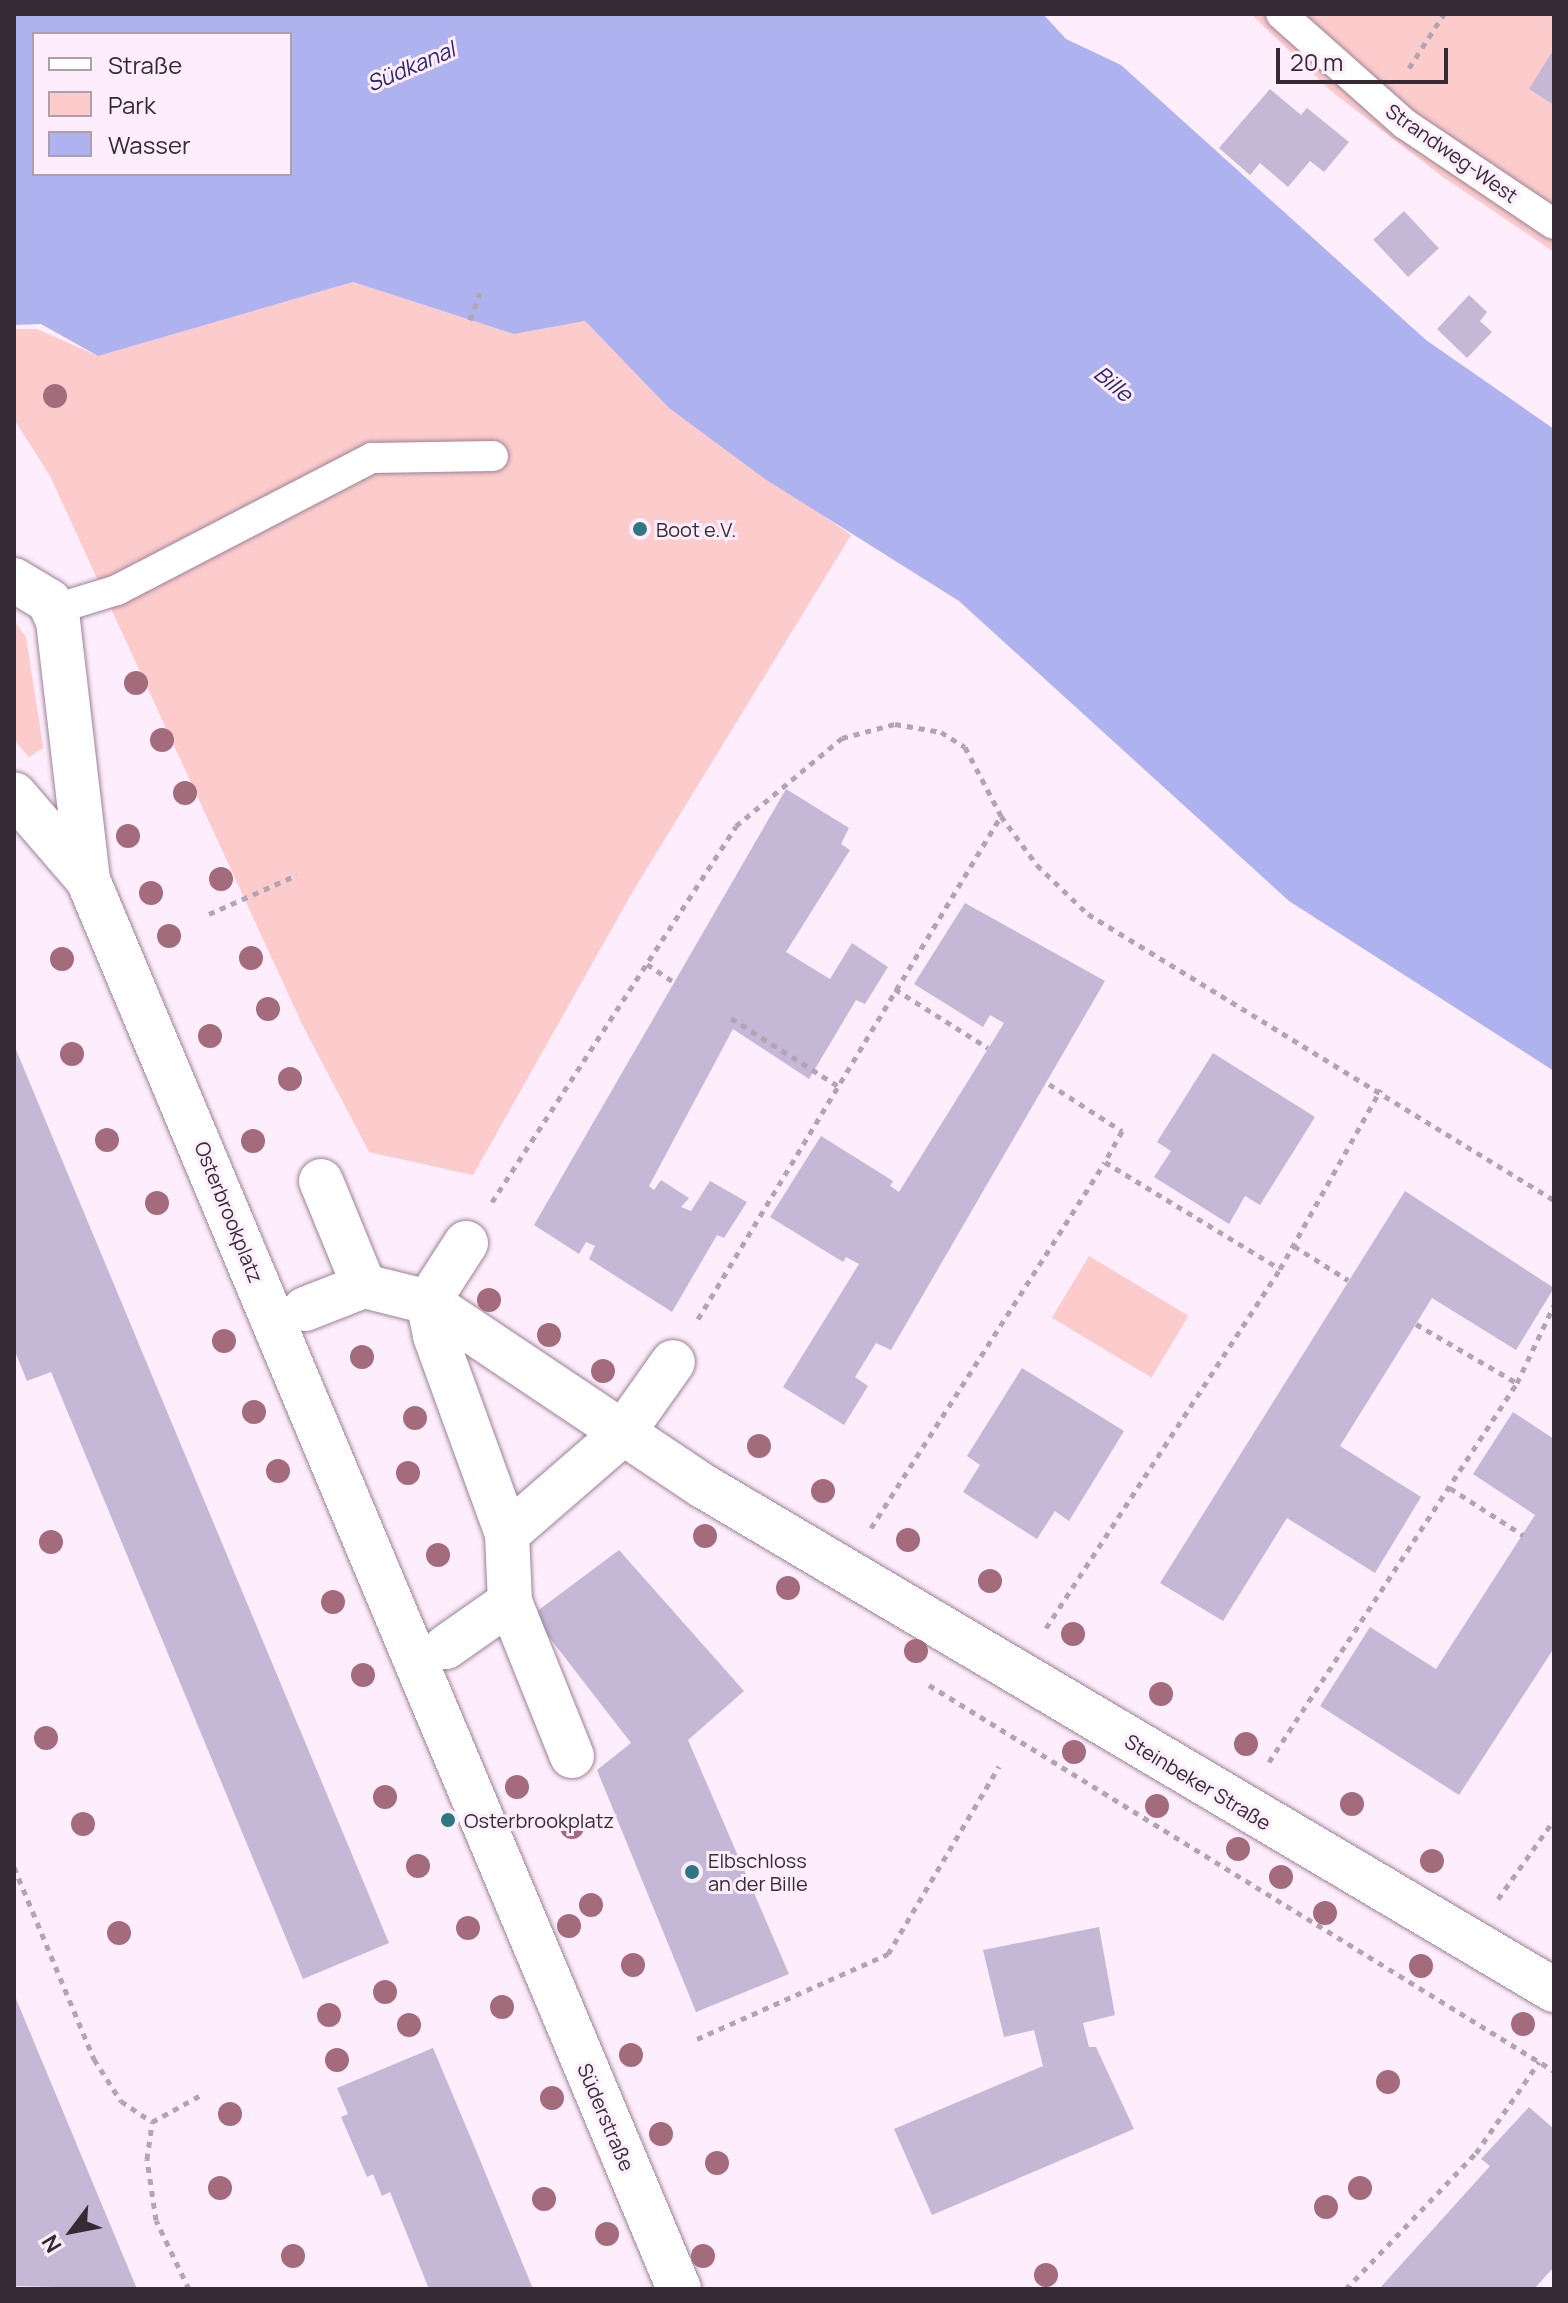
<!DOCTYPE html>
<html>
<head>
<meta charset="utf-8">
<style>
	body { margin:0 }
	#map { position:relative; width:1568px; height:2303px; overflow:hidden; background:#feedfc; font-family:Manrope,sans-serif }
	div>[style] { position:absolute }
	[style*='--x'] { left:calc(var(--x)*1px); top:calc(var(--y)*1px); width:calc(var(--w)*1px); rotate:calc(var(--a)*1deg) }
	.green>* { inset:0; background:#fccbcb; transform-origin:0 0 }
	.water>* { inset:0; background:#aeb2ef }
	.building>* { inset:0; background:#c5b7d6; transform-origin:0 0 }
	.path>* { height:5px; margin-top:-2.5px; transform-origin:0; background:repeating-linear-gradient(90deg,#b2a4b1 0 6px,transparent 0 12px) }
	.roads { filter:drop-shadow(0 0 2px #9c8298) drop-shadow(0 0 2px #9c8298) }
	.service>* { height:30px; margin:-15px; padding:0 15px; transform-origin:15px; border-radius:15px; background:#fff }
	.pedestrian>* { height:44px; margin:-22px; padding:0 22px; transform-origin:22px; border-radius:22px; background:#fff }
	.minor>* { height:44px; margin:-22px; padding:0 22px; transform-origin:22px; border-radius:22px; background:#fff }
	.trees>* { width:24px; height:24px; margin:-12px; border-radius:50%; background:#a46b7c }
	.dots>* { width:22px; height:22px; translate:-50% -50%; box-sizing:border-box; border:4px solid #feedfc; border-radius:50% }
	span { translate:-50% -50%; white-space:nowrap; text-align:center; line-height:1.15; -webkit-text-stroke:6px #feedfc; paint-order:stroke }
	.street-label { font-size:20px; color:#362b35 }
	.poi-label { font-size:20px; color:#362b35 }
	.left { translate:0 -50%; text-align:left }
	.water-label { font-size:22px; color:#2c256c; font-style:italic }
	.frame { position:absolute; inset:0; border:16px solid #362b35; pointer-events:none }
	.legend { position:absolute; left:32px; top:32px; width:260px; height:144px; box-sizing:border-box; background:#feedfc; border:2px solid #ae9fac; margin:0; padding:10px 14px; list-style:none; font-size:24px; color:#362b35 }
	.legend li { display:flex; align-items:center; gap:16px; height:40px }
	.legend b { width:40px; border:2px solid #ae9fac }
	.north { position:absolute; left:32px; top:2191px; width:80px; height:80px; -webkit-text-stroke:6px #feedfc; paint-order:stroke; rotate:238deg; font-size:22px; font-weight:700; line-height:32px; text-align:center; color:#362b35 }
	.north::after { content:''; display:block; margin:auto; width:28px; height:36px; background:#362b35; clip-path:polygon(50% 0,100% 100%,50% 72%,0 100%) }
	.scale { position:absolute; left:1276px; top:48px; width:172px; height:36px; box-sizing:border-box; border:4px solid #362b35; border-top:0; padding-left:10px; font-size:24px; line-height:28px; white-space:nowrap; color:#362b35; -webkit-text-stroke:6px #feedfc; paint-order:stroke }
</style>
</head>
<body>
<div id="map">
	<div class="green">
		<div style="clip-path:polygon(1251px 14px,1554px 14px,1554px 252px,1443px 177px,1331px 91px)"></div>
		<div style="clip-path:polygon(353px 282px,514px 334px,585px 321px,669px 408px,851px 535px,633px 891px,473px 1175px,369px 1152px,303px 1026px,50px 476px,14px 419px,14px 329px,37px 329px,98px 356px)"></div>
		<div style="clip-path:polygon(14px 621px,26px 637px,42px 739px,43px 748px,29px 757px,14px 740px)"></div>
		<div style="left:1089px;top:1256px;width:116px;height:72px;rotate:31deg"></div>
	</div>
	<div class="water">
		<div style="clip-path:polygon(evenodd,14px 14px,1043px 14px,1066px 39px,1121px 65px,1426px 340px,1554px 429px,1554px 1071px,1289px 901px,959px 601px,765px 479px,669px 408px,585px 321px,514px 334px,353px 282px,98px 356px,41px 324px,14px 325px,14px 14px,34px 34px,290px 34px,290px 174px,34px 174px,34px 34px)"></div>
	</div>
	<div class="building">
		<div style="clip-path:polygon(1554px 49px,1554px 105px,1529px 89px)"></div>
		<div style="clip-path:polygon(1270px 89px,1301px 115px,1307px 108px,1349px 142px,1324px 172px,1310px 161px,1288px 187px,1260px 163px,1250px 175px,1219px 148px)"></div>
		<div style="left:1404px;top:211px;width:51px;height:42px;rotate:47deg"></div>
		<div style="clip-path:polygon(1469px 295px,1487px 312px,1480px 321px,1492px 332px,1467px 358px,1437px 329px)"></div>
		<div style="clip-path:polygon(786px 789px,849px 828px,841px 844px,850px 850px,786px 952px,830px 979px,852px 943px,888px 967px,865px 1004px,856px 1000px,809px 1079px,733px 1029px,649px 1186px,654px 1190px,661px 1180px,689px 1198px,681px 1207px,691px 1211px,710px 1181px,747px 1202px,724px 1238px,717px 1235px,672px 1312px,589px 1259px,595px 1246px,586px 1242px,579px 1254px,534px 1225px)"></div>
		<div style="clip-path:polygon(965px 903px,1105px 981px,891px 1350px,876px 1343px,855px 1377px,868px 1386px,844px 1425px,783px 1387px,859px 1264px,846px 1257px,843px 1262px,770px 1217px,821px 1136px,893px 1181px,890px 1186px,899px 1192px,1004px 1023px,990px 1015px,983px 1027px,914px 984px)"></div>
		<div style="clip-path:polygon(14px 1045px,389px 1943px,303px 1979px,51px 1372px,27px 1381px,14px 1349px)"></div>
		<div style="clip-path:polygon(1213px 1053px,1315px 1117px,1260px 1205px,1245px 1196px,1229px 1224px,1154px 1177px,1171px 1151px,1157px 1142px)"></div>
		<div style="clip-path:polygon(1405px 1191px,1554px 1288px,1516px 1350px,1432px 1298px,1340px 1446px,1421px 1497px,1375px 1573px,1287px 1518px,1223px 1621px,1160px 1583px)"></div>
		<div style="clip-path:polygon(1022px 1368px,1124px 1431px,1069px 1521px,1055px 1511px,1037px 1539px,963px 1492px,980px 1465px,967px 1456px)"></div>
		<div style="clip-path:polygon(1513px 1412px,1554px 1439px,1554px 1648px,1459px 1795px,1320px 1706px,1370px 1627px,1436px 1669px,1535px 1515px,1473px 1474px)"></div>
		<div style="clip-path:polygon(619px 1550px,744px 1691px,688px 1740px,789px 1974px,696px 2012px,597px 1770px,631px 1743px,532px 1615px)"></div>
		<div style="clip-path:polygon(1099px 1927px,1115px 2015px,1083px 2023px,1089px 2047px,1096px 2047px,1134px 2129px,932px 2215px,894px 2129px,1043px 2066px,1034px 2030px,1004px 2037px,983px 1950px)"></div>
		<div style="clip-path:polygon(14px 1994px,137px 2289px,14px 2286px)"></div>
		<div style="clip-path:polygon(433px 2048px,478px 2155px,533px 2289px,429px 2289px,390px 2192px,382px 2196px,373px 2174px,367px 2177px,341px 2117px,348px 2114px,337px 2088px)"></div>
		<div style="clip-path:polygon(1529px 2107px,1554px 2129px,1554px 2267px,1534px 2289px,1379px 2289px,1490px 2166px,1481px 2159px)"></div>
	</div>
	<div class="path">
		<div style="--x:1409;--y:68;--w:64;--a:-57.1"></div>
		<div style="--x:470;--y:320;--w:29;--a:-70"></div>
		<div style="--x:209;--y:914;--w:96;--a:-23.9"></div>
		<div style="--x:647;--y:964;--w:36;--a:34"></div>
		<div style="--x:895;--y:989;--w:110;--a:32.4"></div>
		<div style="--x:731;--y:1018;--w:127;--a:32.4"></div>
		<div style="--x:1049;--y:1084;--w:87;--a:32.8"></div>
		<div style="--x:1122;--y:1131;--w:35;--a:119"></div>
		<div style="--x:492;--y:1202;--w:448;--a:-57"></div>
		<div style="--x:736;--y:826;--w:138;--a:-39.7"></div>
		<div style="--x:842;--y:738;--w:55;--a:-14.8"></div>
		<div style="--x:895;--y:724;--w:47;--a:9.9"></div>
		<div style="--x:941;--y:732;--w:28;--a:32"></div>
		<div style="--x:965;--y:747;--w:78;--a:62.4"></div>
		<div style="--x:1001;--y:816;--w:61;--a:53.7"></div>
		<div style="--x:1037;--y:865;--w:71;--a:43.9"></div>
		<div style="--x:1088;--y:914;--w:547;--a:31.54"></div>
		<div style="--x:1294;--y:1246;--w:64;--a:32.2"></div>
		<div style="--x:698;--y:1319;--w:587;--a:-58.94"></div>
		<div style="--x:1416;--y:1324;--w:117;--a:30.3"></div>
		<div style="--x:1450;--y:1488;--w:87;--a:32.8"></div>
		<div style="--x:871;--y:1528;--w:434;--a:-57.4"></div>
		<div style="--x:1105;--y:1162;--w:205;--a:31.4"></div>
		<div style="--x:1046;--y:1628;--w:429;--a:-56.9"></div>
		<div style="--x:1280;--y:1269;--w:206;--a:-60.7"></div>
		<div style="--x:929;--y:1685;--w:735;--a:31.7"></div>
		<div style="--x:1269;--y:1762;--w:453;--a:-56.8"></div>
		<div style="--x:1517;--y:1383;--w:86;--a:-64.6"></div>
		<div style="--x:14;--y:1867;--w:208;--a:67.4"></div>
		<div style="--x:94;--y:2059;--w:50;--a:57.3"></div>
		<div style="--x:121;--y:2101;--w:37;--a:34"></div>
		<div style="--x:1498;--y:1899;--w:97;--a:-54.7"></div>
		<div style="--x:697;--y:2039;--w:209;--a:-24"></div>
		<div style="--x:888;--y:1954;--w:218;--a:-59.4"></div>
		<div style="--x:189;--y:2289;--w:76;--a:-115.6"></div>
		<div style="--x:156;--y:2220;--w:62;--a:-98.4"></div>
		<div style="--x:147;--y:2159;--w:37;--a:-82"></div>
		<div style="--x:152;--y:2122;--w:54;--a:-29"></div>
		<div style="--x:1346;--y:2289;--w:188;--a:-46.3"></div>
		<div style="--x:1476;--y:2153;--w:111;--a:-55.3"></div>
	</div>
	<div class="roads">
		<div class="service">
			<div style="--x:1281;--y:14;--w:166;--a:41.6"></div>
			<div style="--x:1405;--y:124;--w:179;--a:33.9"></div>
			<div style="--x:55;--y:609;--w:65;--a:-17"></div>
			<div style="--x:117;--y:590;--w:287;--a:-27.4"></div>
			<div style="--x:372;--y:458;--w:121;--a:-0.9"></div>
		</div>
		<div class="pedestrian">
			<div style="--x:321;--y:1181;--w:113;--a:67.7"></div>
			<div style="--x:364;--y:1286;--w:66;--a:14"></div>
			<div style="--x:428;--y:1302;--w:35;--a:78"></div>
			<div style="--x:435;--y:1336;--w:211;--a:70"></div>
			<div style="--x:507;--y:1534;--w:68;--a:87.5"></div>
			<div style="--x:510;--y:1602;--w:166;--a:68.1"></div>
			<div style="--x:466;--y:1243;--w:70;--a:122.8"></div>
			<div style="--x:428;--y:1302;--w:331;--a:33.8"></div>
			<div style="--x:305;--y:1309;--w:63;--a:-21.3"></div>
			<div style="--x:507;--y:1534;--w:152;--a:-41"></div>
			<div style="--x:622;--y:1434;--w:88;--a:-54.7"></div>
			<div style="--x:446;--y:1647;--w:78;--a:-35.1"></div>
		</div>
		<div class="minor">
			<div style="--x:14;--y:580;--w:41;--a:31"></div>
			<div style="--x:49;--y:601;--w:22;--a:66"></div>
			<div style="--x:58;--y:621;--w:261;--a:83.4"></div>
			<div style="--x:88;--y:880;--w:113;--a:-130.7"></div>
			<div style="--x:88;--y:880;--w:1528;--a:67.24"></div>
			<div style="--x:703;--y:1486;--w:989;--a:30.64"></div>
		</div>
	</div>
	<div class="trees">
		<div style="left:55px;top:396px"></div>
		<div style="left:136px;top:683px"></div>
		<div style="left:162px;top:740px"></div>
		<div style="left:185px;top:793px"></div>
		<div style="left:128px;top:836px"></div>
		<div style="left:221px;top:879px"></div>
		<div style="left:151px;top:893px"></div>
		<div style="left:169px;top:936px"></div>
		<div style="left:251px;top:958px"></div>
		<div style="left:62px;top:959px"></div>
		<div style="left:268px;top:1009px"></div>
		<div style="left:210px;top:1036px"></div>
		<div style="left:72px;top:1054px"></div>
		<div style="left:290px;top:1079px"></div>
		<div style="left:107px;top:1140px"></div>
		<div style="left:253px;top:1141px"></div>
		<div style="left:157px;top:1203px"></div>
		<div style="left:489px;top:1300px"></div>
		<div style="left:549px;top:1335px"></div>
		<div style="left:224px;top:1341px"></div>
		<div style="left:362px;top:1357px"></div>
		<div style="left:603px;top:1371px"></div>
		<div style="left:254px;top:1412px"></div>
		<div style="left:415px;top:1418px"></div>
		<div style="left:759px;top:1446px"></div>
		<div style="left:278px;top:1471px"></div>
		<div style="left:408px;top:1473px"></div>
		<div style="left:823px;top:1491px"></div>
		<div style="left:705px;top:1536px"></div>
		<div style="left:908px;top:1540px"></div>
		<div style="left:51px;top:1542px"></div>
		<div style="left:438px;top:1555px"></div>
		<div style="left:990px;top:1581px"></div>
		<div style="left:788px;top:1588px"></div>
		<div style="left:333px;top:1602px"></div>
		<div style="left:1073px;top:1634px"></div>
		<div style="left:916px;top:1651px"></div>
		<div style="left:363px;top:1675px"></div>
		<div style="left:1161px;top:1694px"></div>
		<div style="left:46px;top:1738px"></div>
		<div style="left:1246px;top:1744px"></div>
		<div style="left:1074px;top:1752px"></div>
		<div style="left:517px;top:1787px"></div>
		<div style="left:385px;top:1797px"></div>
		<div style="left:1352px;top:1804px"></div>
		<div style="left:1157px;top:1806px"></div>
		<div style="left:83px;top:1824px"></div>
		<div style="left:572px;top:1827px"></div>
		<div style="left:1238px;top:1849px"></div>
		<div style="left:1432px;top:1861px"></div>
		<div style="left:418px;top:1866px"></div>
		<div style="left:1281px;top:1877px"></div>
		<div style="left:591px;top:1905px"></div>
		<div style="left:1325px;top:1913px"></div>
		<div style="left:569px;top:1926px"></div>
		<div style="left:468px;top:1928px"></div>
		<div style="left:119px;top:1933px"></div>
		<div style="left:633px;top:1965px"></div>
		<div style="left:1421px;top:1966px"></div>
		<div style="left:385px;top:1992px"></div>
		<div style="left:502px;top:2007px"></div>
		<div style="left:329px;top:2015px"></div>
		<div style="left:1523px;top:2024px"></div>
		<div style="left:409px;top:2025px"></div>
		<div style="left:631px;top:2055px"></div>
		<div style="left:337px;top:2060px"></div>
		<div style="left:1388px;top:2082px"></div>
		<div style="left:552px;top:2098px"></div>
		<div style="left:230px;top:2114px"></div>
		<div style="left:661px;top:2134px"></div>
		<div style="left:717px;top:2163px"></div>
		<div style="left:220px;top:2188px"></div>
		<div style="left:1360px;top:2188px"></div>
		<div style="left:544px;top:2199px"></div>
		<div style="left:1326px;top:2207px"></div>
		<div style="left:607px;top:2234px"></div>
		<div style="left:293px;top:2256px"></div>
		<div style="left:703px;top:2256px"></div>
		<div style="left:1046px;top:2275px"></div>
	</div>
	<div class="dots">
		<div style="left:640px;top:529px;background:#2f7782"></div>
		<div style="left:448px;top:1820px;background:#2f7782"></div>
		<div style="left:692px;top:1872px;background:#2f7782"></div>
	</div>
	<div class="street-label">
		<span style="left:1452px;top:153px;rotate:35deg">Strandweg-West</span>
		<span style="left:229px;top:1212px;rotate:68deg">Osterbrookplatz</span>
		<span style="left:1198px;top:1782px;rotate:31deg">Steinbeker Straße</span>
		<span style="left:606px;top:2117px;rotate:67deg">Süderstraße</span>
	</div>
	<div class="poi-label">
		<span class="left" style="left:656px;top:529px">Boot e.V.</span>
		<span class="left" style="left:464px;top:1820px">Osterbrookplatz</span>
		<span class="left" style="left:708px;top:1872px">Elbschloss<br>an der Bille</span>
	</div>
	<div class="water-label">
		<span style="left:411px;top:67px;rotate:-23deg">Südkanal</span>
		<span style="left:1113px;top:384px;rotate:40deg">Bille</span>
	</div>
	<div class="frame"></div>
	<ul class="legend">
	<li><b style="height:10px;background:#fff"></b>Straße</li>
	<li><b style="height:22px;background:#fccbcb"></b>Park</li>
	<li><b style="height:22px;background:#aeb2ef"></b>Wasser</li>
	</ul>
	<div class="north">N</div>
	<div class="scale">20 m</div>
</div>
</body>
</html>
